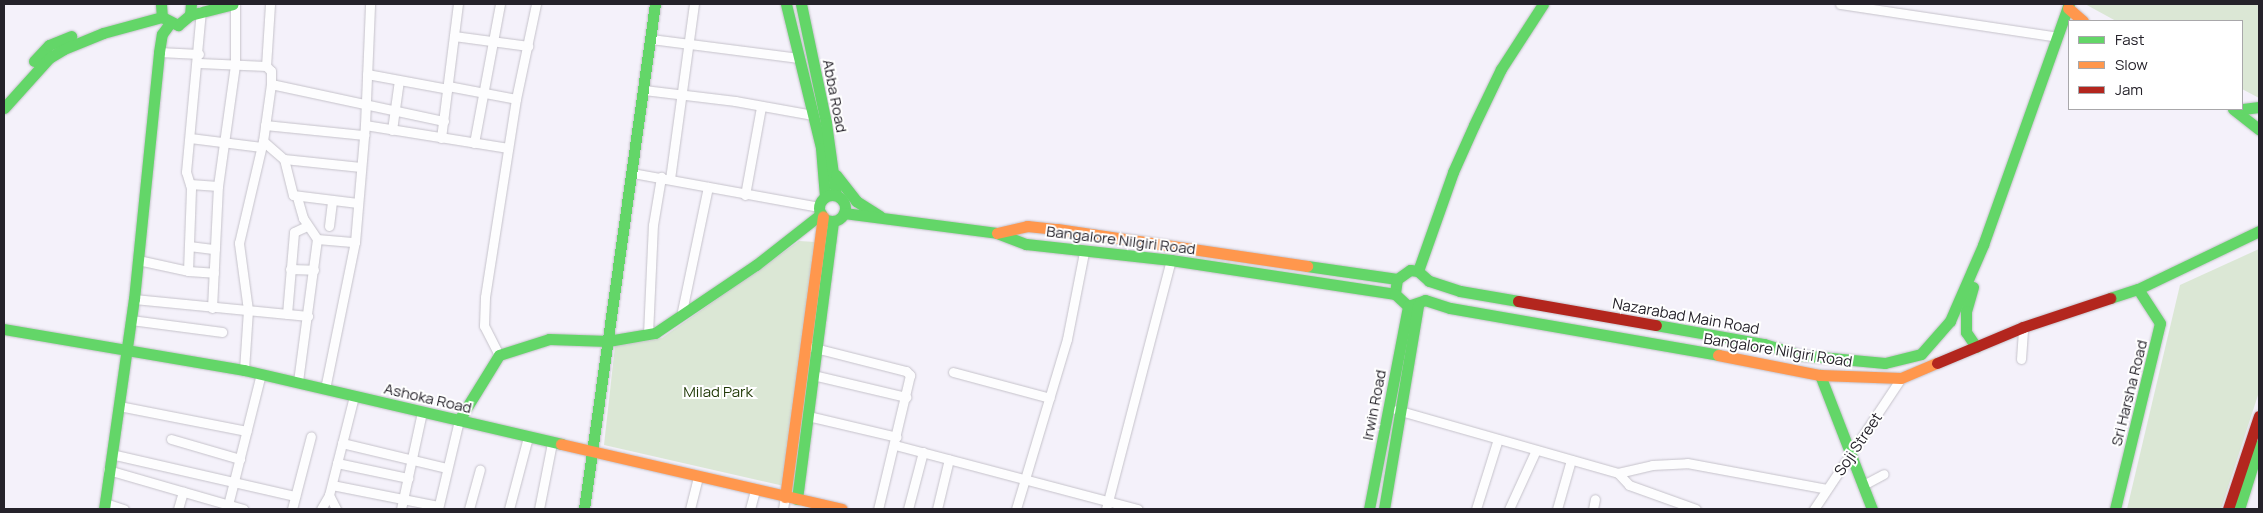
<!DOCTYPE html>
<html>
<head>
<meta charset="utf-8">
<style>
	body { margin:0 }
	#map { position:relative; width:2263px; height:513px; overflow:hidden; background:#f4f1fa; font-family:Manrope,sans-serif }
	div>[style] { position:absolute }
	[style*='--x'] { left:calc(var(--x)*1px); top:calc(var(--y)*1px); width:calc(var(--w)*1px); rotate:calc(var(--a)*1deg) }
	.green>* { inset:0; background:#dbe7d5 }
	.roads { filter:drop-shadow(0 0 1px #c5c2ca) drop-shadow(0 0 1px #c5c2ca) }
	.street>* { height:9px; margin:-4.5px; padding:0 4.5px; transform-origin:4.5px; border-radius:4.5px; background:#fdfdfe }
	.fast>* { height:11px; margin:-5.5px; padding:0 5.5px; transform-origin:5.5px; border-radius:5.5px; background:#63d668 }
	.fast>.ring { margin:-5.5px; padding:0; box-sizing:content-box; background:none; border:11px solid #63d668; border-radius:50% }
	.slow>* { height:11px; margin:-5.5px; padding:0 5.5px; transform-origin:5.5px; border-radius:5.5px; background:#ff974d }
	.jam>* { height:11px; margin:-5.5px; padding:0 5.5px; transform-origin:5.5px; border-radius:5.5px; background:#b3261e }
	span { translate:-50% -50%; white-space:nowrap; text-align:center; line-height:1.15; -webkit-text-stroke:4px #fff; paint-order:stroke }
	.street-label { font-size:15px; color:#25222a }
	.park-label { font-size:15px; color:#1f3906 }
	.frame { position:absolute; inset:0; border:5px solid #25222a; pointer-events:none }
	.legend { position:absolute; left:2068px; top:20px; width:175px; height:90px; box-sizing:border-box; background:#fff; border:1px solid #a8a7aa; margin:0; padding:6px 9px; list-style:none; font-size:15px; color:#25222a }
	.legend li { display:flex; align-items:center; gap:10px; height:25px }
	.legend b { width:25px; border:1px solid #a8a7aa }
</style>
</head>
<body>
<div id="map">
	<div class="green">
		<div style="clip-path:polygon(2085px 4px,2259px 4px,2259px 98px,2242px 89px,2242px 21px,2116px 21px)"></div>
		<div style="clip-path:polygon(799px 241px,816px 242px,784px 486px,604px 445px,615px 346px,662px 338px)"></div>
		<div style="clip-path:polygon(2259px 249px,2259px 392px,2221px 509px,2127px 509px,2180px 285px)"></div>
	</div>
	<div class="roads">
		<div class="street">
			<div style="--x:1840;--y:4;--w:220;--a:8.6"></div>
			<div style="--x:454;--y:36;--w:75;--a:7.7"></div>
			<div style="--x:651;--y:39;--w:149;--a:7.3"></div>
			<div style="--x:159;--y:52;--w:40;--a:2.9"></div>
			<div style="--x:199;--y:63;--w:67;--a:2.6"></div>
			<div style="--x:367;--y:74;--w:82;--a:10.5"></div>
			<div style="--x:271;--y:84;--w:177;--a:12.1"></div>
			<div style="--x:448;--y:86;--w:69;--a:10.8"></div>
			<div style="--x:644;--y:90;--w:92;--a:6.9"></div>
			<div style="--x:735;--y:101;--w:79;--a:10.2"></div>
			<div style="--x:265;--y:125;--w:100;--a:5.8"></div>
			<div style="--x:365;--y:125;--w:145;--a:9.1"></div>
			<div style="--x:392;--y:130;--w:50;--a:-82"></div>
			<div style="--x:190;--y:138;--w:72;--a:7.2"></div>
			<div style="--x:441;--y:138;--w:135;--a:-82.8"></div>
			<div style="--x:263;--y:141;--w:28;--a:41"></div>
			<div style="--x:284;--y:159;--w:37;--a:76"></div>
			<div style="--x:293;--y:195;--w:65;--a:7"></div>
			<div style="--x:474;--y:143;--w:141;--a:-79.4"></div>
			<div style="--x:284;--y:159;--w:77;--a:5.9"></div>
			<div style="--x:632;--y:173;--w:190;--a:10.3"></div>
			<div style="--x:670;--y:179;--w:177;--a:-82.2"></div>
			<div style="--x:190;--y:184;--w:28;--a:4"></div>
			<div style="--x:745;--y:195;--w:89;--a:-79.7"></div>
			<div style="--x:297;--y:197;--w:22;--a:74"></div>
			<div style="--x:303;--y:218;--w:25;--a:56"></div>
			<div style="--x:317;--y:239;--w:144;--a:97.6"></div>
			<div style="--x:329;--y:226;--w:26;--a:-83"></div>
			<div style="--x:317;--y:239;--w:38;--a:5"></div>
			<div style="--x:189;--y:246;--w:26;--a:7"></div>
			<div style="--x:138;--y:260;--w:51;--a:12.4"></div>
			<div style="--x:188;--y:271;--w:83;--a:-87.9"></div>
			<div style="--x:191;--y:188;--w:17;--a:-107"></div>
			<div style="--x:186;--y:172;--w:162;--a:-84.7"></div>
			<div style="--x:290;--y:269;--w:24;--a:2"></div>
			<div style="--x:188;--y:271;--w:26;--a:4"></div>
			<div style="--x:134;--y:299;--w:175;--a:5.6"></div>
			<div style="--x:212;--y:308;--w:122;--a:-87.2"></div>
			<div style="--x:218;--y:186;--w:122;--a:-82"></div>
			<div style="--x:235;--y:65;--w:61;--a:-90"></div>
			<div style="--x:287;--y:314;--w:82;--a:-85.1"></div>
			<div style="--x:294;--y:232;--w:14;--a:-25"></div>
			<div style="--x:681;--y:316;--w:132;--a:-78.2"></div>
			<div style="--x:131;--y:320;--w:92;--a:7.5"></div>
			<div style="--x:648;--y:334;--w:109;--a:-87.4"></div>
			<div style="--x:653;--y:225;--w:49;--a:-80.5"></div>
			<div style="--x:811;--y:347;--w:98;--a:14.2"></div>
			<div style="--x:906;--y:371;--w:6;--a:45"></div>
			<div style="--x:910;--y:375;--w:138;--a:103.4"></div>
			<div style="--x:499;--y:355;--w:33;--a:-117"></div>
			<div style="--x:484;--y:326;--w:29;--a:-88"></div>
			<div style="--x:485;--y:297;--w:200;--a:-81.1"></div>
			<div style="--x:516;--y:99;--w:97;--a:-78.1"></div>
			<div style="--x:2021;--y:359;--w:32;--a:-86"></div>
			<div style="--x:244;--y:370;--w:60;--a:-86.2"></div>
			<div style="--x:248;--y:310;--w:68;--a:-97.7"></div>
			<div style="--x:239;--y:243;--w:105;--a:-76.8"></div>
			<div style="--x:263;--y:141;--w:58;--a:-82"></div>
			<div style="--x:271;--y:84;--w:13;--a:-90"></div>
			<div style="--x:271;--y:71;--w:7;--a:-135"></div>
			<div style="--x:266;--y:66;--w:62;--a:-86.3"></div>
			<div style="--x:953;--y:372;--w:100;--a:15"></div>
			<div style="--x:813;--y:375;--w:96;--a:13.3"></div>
			<div style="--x:325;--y:389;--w:150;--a:-78.5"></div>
			<div style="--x:355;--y:242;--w:117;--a:-85.1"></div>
			<div style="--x:365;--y:125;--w:121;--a:-87.6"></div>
			<div style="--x:119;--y:406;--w:130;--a:11.1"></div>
			<div style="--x:1397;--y:410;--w:230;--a:15.9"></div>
			<div style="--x:1618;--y:473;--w:35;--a:-13"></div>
			<div style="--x:1652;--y:465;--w:35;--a:-3"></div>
			<div style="--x:1687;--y:463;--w:142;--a:10.5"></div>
			<div style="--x:808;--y:416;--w:91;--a:13.3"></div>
			<div style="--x:171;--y:439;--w:72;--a:16.2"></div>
			<div style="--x:342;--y:443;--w:108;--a:13.4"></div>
			<div style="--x:895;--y:445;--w:251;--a:14.8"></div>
			<div style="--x:111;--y:454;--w:189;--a:12.9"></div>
			<div style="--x:337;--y:463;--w:73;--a:11.9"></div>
			<div style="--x:108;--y:470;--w:141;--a:16.1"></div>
			<div style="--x:1618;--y:473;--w:16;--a:47"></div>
			<div style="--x:1629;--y:485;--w:71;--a:19.7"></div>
			<div style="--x:1865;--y:484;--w:21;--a:-28"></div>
			<div style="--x:332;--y:485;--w:108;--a:11.2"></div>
			<div style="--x:329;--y:495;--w:16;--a:63"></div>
			<div style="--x:105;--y:503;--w:20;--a:18"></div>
			<div style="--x:178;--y:509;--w:18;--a:-74"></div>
			<div style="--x:227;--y:509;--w:139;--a:-75.9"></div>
			<div style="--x:292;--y:509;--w:75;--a:-75.4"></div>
			<div style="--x:321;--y:509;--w:16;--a:-60"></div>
			<div style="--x:329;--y:495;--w:102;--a:-75.8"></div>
			<div style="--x:401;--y:509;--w:99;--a:-77.8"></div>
			<div style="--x:438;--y:509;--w:91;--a:-76.7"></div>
			<div style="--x:469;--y:509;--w:41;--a:-74.6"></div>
			<div style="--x:509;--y:509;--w:74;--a:-75.2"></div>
			<div style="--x:539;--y:509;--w:67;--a:-78.9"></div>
			<div style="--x:690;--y:509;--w:33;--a:-76"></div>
			<div style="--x:750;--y:509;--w:20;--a:-75"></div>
			<div style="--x:783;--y:509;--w:12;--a:-81"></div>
			<div style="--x:908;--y:509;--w:59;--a:-75.3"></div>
			<div style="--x:937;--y:509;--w:51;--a:-76.5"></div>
			<div style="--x:1016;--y:509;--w:177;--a:-73.3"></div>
			<div style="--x:1067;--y:339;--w:89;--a:-78.9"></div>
			<div style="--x:1106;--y:509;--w:257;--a:-75.4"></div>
			<div style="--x:1476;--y:509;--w:73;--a:-72.6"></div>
			<div style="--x:1509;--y:509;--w:65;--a:-65.4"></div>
			<div style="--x:1557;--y:509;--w:51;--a:-74.1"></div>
			<div style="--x:1593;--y:509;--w:10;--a:-79"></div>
			<div style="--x:1814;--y:509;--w:157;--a:-56.4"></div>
		</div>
		<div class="fast">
			<div style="--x:161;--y:4;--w:13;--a:86"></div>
			<div style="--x:162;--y:17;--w:18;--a:27"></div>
			<div style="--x:178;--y:25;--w:16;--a:-40"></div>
			<div style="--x:190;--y:15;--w:11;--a:-85"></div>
			<div style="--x:786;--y:4;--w:148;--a:76.3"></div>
			<div style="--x:821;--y:148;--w:49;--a:85.3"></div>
			<div style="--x:801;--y:4;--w:122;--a:78.1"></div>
			<div style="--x:826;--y:123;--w:73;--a:82.1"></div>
			<div style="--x:190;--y:15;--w:44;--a:-14.3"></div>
			<div style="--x:34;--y:61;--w:22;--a:-47"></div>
			<div style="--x:49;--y:45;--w:24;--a:-22"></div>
			<div style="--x:4;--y:108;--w:67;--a:-48"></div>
			<div style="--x:49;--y:58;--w:17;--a:-31"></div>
			<div style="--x:64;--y:49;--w:42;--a:-22.3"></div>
			<div style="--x:103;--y:33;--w:61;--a:-15.2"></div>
			<div style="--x:2233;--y:109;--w:33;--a:38"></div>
			<div style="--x:2235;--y:110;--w:24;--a:-7"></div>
			<div style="--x:836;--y:175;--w:33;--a:52"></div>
			<div style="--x:856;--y:201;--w:28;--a:32"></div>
			<div class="ring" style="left:819px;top:195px;width:15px;height:15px"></div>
			<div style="--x:844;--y:213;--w:154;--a:7.4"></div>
			<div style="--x:997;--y:233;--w:31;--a:21"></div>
			<div style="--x:1026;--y:244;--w:146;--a:6.3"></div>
			<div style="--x:1171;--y:260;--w:227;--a:8.6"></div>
			<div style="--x:1307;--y:266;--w:91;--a:8.2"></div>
			<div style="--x:1418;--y:271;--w:105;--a:-70.5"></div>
			<div style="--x:1453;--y:172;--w:51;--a:-65.9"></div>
			<div style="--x:1474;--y:125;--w:62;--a:-64.3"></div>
			<div style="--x:1501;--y:69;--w:77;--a:-57.1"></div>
			<div style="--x:1973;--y:287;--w:25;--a:106"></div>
			<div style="--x:1966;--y:311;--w:21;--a:90"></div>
			<div style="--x:1966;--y:332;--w:18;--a:56"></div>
			<div style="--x:2110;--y:298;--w:29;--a:-18"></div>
			<div style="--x:2138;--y:289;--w:134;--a:-25.6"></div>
			<div style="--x:1518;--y:301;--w:59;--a:-170.2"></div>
			<div style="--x:1460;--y:291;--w:33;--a:-162"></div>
			<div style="--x:1429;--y:281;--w:15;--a:-138"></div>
			<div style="--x:1418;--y:271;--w:8;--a:-173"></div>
			<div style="--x:1410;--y:270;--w:16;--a:145"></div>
			<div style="--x:1397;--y:279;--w:15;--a:98"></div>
			<div style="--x:1395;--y:294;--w:18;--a:43"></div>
			<div style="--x:1408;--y:306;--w:18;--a:-19"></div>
			<div style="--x:1425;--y:300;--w:26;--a:18"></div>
			<div style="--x:1450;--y:308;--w:272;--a:9.9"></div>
			<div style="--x:1656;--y:325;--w:110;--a:10"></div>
			<div style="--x:1764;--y:344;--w:37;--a:17"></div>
			<div style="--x:1799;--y:355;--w:86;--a:5.3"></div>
			<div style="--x:1885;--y:363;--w:37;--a:-14"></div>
			<div style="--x:1921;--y:354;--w:44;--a:-48.7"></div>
			<div style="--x:1950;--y:321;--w:83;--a:-66.5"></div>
			<div style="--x:1983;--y:245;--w:256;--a:-70.4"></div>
			<div style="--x:4;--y:329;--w:243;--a:9.7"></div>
			<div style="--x:244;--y:370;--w:326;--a:13.1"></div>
			<div style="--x:1820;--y:375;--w:144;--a:68.8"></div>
			<div style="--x:459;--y:420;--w:76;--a:-58.4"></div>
			<div style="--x:499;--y:355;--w:52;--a:-17.7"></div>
			<div style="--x:549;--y:339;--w:59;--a:1.9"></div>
			<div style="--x:608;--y:341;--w:48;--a:-9.7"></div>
			<div style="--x:655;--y:333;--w:122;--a:-34"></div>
			<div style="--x:756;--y:265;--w:83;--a:-38.1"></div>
			<div style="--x:797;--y:499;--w:280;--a:-82.6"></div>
			<div style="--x:104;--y:509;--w:212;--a:-81.9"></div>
			<div style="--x:134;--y:299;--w:248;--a:-84.2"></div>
			<div style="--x:159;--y:52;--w:18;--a:-81"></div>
			<div style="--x:162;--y:34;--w:14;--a:-54"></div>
			<div style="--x:584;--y:509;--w:510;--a:-82"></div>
			<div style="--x:1369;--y:509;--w:207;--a:-79.1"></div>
			<div style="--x:1384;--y:509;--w:207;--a:-80.5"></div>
			<div style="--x:2115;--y:509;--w:191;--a:-76.4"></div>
			<div style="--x:2160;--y:323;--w:40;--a:-122.9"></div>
			<div style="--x:2239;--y:509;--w:67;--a:-72.6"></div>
		</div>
		<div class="slow">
			<div style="--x:2068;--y:8;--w:20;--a:41"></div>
			<div style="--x:997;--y:233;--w:31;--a:-13"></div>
			<div style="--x:1027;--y:226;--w:30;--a:6"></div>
			<div style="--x:1057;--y:229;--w:253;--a:8.4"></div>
			<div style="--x:1718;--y:355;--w:104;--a:11.1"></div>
			<div style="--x:1820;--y:375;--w:81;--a:2.1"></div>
			<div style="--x:1901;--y:378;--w:39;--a:-23"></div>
			<div style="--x:561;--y:444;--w:288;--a:13"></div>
			<div style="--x:785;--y:497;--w:283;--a:-82.3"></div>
		</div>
		<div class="jam">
			<div style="--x:1518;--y:301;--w:140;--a:9.9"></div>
			<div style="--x:1937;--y:363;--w:93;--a:-22.7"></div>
			<div style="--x:2023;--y:327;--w:92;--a:-18.4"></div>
			<div style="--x:2228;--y:509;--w:98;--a:-71.6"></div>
		</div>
	</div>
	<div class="street-label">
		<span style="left:835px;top:96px;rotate:79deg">Abba Road</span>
		<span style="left:1121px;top:240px;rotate:7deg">Bangalore Nilgiri Road</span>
		<span style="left:1686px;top:316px;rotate:10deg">Nazarabad Main Road</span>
		<span style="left:1778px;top:350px;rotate:9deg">Bangalore Nilgiri Road</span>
		<span style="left:2129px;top:393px;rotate:-76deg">Sri Harsha Road</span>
		<span style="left:428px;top:398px;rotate:13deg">Ashoka Road</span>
		<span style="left:1374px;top:405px;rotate:-79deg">Irwin Road</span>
		<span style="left:1858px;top:444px;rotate:-56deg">Soji Street</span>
	</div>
	<div class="park-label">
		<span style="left:718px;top:392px">Milad Park</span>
	</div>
	<div class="frame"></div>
	<ul class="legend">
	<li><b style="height:6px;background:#63d668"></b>Fast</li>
	<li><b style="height:6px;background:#ff974d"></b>Slow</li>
	<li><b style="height:6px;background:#b3261e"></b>Jam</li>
	</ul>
</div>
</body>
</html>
